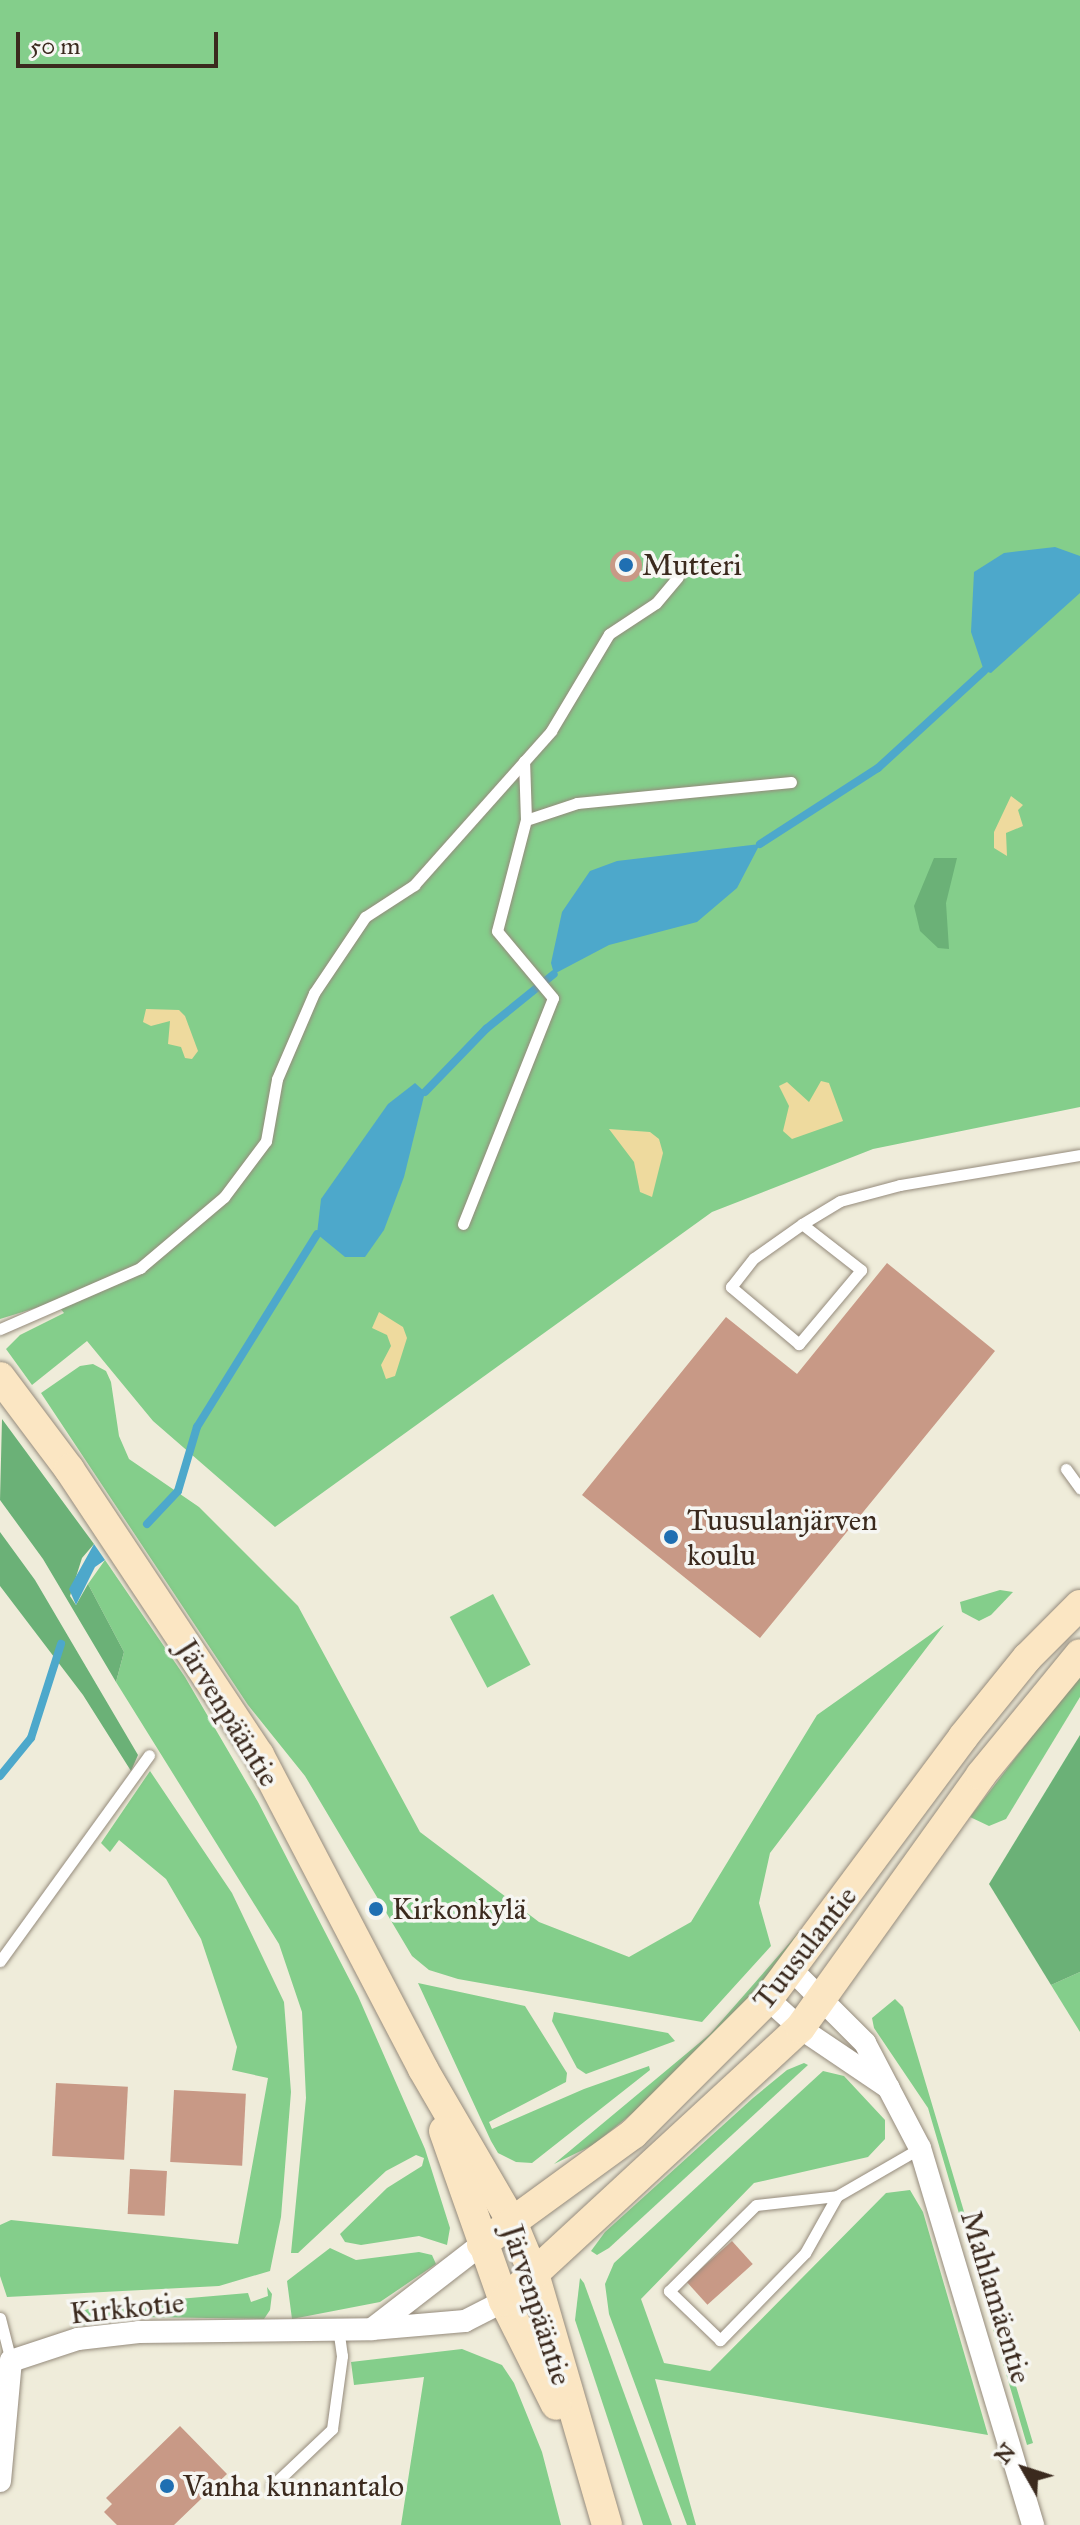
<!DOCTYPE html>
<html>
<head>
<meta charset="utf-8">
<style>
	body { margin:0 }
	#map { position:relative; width:1080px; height:2525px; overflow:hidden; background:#efecda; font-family:"IM FELL Great Primer",serif }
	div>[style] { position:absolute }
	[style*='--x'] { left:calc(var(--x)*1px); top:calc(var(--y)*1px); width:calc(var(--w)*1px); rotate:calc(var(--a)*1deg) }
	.green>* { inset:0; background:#84ce8b; transform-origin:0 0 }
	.forest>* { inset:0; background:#6bb177 }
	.sand>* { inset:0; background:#eeda9e }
	.water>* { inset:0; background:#4da8cb }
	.stream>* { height:8px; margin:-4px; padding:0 4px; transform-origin:4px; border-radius:4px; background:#4da8cb }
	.building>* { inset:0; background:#c89986; transform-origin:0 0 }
	.round { border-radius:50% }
	.roads { filter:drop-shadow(0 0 2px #958b7c) drop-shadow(0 0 2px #958b7c) }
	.service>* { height:11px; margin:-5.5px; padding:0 5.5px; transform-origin:5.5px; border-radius:5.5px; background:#fff }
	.minor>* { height:22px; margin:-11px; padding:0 11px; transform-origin:11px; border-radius:11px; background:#fff }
	.secondary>* { height:30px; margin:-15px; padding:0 15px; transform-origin:15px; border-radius:15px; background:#fbe6c3 }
	.dots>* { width:22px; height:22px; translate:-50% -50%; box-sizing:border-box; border:4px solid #f6f6f2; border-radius:50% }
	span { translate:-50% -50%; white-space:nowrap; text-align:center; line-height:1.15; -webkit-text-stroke:7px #f6f6f2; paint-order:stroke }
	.poi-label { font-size:30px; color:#3b2a1e }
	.left { translate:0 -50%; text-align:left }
	.street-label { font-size:30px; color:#3b2a1e }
	.north { position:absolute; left:984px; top:2429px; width:80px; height:80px; -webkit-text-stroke:6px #f6f6f2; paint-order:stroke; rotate:309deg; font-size:22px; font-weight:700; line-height:32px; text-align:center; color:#3b2a1e }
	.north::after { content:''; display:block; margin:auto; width:28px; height:36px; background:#3b2a1e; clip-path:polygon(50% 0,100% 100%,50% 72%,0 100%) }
	.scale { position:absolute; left:16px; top:32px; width:202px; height:36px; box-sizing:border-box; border:4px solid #3b2a1e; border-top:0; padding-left:10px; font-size:24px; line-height:28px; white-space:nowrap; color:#3b2a1e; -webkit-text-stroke:6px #f6f6f2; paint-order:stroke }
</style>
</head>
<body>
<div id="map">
	<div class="green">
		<div style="clip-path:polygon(0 0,1080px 0,1080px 1107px,873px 1149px,712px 1212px,275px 1527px,153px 1421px,87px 1341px,32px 1385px,6px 1349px,20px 1335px,64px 1313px,55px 1302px,0 1319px)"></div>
		<div style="clip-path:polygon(93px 1364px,106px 1371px,111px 1382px,119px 1436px,129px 1459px,199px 1507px,298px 1606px,420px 1832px,539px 1922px,629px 1957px,691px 1922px,817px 1715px,944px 1625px,770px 1853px,759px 1903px,771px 1946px,702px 2022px,458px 1979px,429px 1970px,412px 1956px,305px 1776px,248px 1705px,41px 1393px,80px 1366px)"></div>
		<div style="clip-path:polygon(105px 1560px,185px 1677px,258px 1802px,358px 1996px,425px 2149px,450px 2228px,447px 2245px,419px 2236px,361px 2245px,345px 2242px,340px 2234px,387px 2188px,422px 2166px,424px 2158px,416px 2155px,386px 2171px,298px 2253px,291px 2253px,306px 2098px,302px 2012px,279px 1944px,116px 1682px,124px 1652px,88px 1584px)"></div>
		<div style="clip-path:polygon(1000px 1590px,1013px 1592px,991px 1615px,979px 1621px,962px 1612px,960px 1602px)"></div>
		<div style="left:493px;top:1594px;width:80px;height:49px;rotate:62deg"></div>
		<div style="clip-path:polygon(1080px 1674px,1080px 1697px,1006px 1819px,989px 1826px,970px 1817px)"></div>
		<div style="clip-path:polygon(150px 1771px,232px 1893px,284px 2002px,291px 2092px,281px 2217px,270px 2271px,219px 2286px,7px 2297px,0 2276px,0 2225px,11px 2220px,238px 2244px,268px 2078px,232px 2070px,237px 2047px,201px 1939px,166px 1879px,119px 1840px,110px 1852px,101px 1843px)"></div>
		<div style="clip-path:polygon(827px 1900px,781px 1968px,634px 2112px,593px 2145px,554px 2164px,710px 2034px)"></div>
		<div style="clip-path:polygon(1080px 1972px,1080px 2032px,1051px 1985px)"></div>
		<div style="clip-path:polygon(418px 1983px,525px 2006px,567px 2073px,566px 2082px,489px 2122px,492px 2129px,584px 2089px,649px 2066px,650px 2070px,532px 2163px,516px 2162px,498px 2153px,491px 2141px)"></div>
		<div style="clip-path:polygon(895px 1999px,903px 2007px,1033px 2443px,1027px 2445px,928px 2108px,874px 2028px,872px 2018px)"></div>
		<div style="clip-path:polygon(554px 2012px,668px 2033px,675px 2041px,586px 2074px,577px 2068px,552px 2021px)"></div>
		<div style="clip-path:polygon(804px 2063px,808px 2065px,609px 2248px,597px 2255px,591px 2251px,605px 2232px,753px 2098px,787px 2070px)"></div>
		<div style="clip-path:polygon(823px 2071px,844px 2076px,885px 2120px,885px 2139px,868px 2157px,754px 2183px,641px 2299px,664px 2363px,710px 2371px,886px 2193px,910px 2190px,923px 2212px,988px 2435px,655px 2379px,696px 2525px,687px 2525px,609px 2314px,605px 2284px,614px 2263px)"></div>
		<div style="clip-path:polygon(330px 2248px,356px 2260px,419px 2252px,432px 2255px,436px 2264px,380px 2302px,292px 2319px,287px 2281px)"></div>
		<div style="clip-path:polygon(580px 2278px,584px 2283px,672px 2525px,643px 2525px,575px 2320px)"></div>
		<div style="clip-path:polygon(267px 2287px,272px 2294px,270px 2310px,264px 2319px,142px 2317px,71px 2327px,82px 2311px,97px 2306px,248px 2293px,251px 2302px,268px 2296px)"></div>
		<div style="clip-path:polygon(462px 2349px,502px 2365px,514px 2383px,542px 2452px,561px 2525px,401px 2525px,424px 2377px,354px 2385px,351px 2362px)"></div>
	</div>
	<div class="forest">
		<div style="clip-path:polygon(934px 858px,957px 858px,946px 903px,949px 949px,938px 948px,920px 931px,914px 906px)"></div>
		<div style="clip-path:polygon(2px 1419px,94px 1544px,82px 1558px,70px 1596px,76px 1605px,88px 1584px,124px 1652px,116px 1682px,43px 1559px,0 1500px)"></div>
		<div style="clip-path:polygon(0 1532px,35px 1580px,138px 1755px,131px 1771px,83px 1695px,0 1586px)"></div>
		<div style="clip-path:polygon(1080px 1735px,1080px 1972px,1051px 1985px,989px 1884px)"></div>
	</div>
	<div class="sand">
		<div style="clip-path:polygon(1011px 796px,1023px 805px,1018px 810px,1023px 826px,1006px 833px,1007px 856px,994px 848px,994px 832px)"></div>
		<div style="clip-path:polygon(146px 1009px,179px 1010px,185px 1016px,198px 1051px,192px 1059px,185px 1058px,181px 1047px,168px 1044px,170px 1021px,151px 1026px,143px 1022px)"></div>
		<div style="clip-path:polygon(821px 1081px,829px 1083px,843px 1121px,792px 1139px,783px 1131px,789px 1106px,779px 1086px,787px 1082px,809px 1102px)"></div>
		<div style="clip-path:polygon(609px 1129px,650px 1132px,659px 1139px,663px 1153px,652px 1197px,640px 1192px,634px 1162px)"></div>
		<div style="clip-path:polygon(379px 1312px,403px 1327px,407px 1338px,395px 1376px,386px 1379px,381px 1365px,391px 1346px,387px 1335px,372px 1328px)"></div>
	</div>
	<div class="water">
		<div style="clip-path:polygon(1055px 547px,1080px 556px,1080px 593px,991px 673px,984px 671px,971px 632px,974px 572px,1004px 553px)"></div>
		<div style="clip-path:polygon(760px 844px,737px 888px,697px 922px,609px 945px,554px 974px,551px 963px,562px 912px,590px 871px,617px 861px)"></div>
		<div style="clip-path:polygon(415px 1083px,425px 1092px,404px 1177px,384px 1230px,365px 1257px,345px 1257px,317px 1234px,321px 1199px,388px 1104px)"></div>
		<div style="clip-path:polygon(94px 1544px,105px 1560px,95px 1567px,76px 1605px,69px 1589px)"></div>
	</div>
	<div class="stream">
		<div style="--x:760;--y:844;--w:140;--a:-32.8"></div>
		<div style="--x:878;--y:768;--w:144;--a:-42.5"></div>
		<div style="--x:425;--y:1092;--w:88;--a:-45.9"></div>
		<div style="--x:486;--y:1029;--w:87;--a:-39"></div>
		<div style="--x:147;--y:1524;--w:45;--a:-46.8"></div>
		<div style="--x:178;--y:1491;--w:67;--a:-73.5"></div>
		<div style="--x:197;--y:1427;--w:227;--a:-58.1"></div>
		<div style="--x:0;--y:1776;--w:49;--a:-50.8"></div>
		<div style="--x:31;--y:1738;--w:99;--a:-72.3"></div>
	</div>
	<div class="building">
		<div class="round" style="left:610px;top:550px;width:32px;height:32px"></div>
		<div style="clip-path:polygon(887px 1263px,995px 1351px,760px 1638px,582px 1495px,726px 1317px,797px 1374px)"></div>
		<div style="left:56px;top:2083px;width:72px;height:73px;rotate:3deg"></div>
		<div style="left:174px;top:2090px;width:72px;height:72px;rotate:3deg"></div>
		<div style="left:130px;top:2169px;width:37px;height:45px;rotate:3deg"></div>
		<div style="left:732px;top:2241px;width:31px;height:61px;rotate:48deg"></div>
		<div style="clip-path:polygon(180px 2426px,227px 2474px,174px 2525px,117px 2525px,104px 2512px,112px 2504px,106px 2498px)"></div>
	</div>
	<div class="roads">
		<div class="service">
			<div style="--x:526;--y:820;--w:54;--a:-18.4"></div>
			<div style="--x:577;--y:803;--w:215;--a:-5.6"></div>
			<div style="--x:463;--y:1224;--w:243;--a:-68.3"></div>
			<div style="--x:553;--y:998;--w:87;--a:-129.9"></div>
			<div style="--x:497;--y:931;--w:115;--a:-75.4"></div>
			<div style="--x:526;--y:820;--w:59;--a:-91.9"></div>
			<div style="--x:802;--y:1224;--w:75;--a:37.9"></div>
			<div style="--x:861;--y:1270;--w:97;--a:130"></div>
			<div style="--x:799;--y:1344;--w:89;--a:-140"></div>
			<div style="--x:731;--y:1287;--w:37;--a:-52"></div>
			<div style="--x:754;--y:1258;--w:59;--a:-35.3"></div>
			<div style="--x:802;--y:1224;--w:44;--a:-31.2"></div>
			<div style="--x:840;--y:1201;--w:62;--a:-14.9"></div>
			<div style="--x:900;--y:1185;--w:182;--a:-9.5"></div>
			<div style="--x:0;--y:1329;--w:153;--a:-23.5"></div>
			<div style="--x:140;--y:1268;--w:110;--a:-40.2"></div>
			<div style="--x:224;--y:1197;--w:70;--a:-53.1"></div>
			<div style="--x:266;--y:1141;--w:63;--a:-79.9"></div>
			<div style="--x:277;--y:1079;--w:94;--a:-66.7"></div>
			<div style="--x:314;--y:993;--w:92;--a:-56.1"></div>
			<div style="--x:365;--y:917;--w:59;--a:-33.1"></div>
			<div style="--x:414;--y:885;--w:206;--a:-48.3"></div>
			<div style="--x:551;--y:731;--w:113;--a:-59.1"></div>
			<div style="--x:609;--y:634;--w:56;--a:-33.4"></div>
			<div style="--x:656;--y:603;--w:34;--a:-50"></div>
			<div style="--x:1066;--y:1469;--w:24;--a:54"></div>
			<div style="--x:0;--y:1961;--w:254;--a:-54.1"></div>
			<div style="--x:837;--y:2196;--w:65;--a:119.3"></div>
			<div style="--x:805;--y:2253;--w:122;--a:134.3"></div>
			<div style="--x:720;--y:2340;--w:71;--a:-136.1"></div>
			<div style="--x:669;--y:2291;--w:122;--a:-44.7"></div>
			<div style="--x:756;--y:2205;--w:81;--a:-6.3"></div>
			<div style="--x:837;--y:2196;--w:96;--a:-30"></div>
			<div style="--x:0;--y:2318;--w:44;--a:75.7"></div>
			<div style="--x:272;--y:2486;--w:83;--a:-43.5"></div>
			<div style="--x:332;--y:2429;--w:74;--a:-82.2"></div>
			<div style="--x:342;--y:2356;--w:27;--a:-98"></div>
		</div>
		<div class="minor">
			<div style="--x:793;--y:1971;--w:102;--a:45"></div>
			<div style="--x:865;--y:2043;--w:119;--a:62.4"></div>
			<div style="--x:920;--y:2148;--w:394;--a:73.3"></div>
			<div style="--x:768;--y:1999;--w:43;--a:42.2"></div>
			<div style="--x:800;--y:2028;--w:107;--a:34"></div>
			<div style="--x:372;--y:2329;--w:139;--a:-37.7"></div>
			<div style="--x:0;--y:2481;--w:121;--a:-84.8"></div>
			<div style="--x:11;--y:2361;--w:71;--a:-18.2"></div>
			<div style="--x:78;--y:2339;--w:61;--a:-6.5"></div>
			<div style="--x:139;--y:2332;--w:233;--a:-0.7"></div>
			<div style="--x:372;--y:2329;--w:93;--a:-4.9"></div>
			<div style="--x:465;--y:2321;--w:44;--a:-27.1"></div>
		</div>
		<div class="secondary">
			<div style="--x:0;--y:1377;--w:115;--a:53.1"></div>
			<div style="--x:69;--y:1469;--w:343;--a:56.4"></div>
			<div style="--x:259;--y:1755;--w:354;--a:62.4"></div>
			<div style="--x:423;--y:2069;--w:177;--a:59.8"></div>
			<div style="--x:512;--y:2222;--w:60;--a:67.3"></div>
			<div style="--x:535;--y:2277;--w:258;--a:73.8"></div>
			<div style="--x:444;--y:2131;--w:180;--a:70.6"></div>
			<div style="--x:504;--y:2301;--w:116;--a:63.4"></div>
			<div style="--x:482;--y:2244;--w:187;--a:-36.1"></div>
			<div style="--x:633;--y:2134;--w:191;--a:-45"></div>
			<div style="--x:768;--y:1999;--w:327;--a:-53.3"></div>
			<div style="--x:963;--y:1737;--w:102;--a:-51"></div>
			<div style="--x:1027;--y:1658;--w:75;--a:-45"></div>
			<div style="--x:504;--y:2301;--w:403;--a:-42.7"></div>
			<div style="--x:800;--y:2028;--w:311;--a:-54.4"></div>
			<div style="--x:981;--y:1775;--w:156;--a:-50.7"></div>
		</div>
	</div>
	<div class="dots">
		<div style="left:626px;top:565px;background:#1f6fb2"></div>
		<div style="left:671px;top:1537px;background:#1f6fb2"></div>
		<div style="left:376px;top:1909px;background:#1f6fb2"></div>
		<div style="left:167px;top:2486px;background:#1f6fb2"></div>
	</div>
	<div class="poi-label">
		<span class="left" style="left:642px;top:565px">Mutteri</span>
		<span class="left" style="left:687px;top:1537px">Tuusulanjärven<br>koulu</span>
		<span class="left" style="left:392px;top:1909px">Kirkonkylä</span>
		<span class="left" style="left:183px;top:2486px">Vanha kunnantalo</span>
	</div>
	<div class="street-label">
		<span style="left:228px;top:1713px;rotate:58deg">Järvenpääntie</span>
		<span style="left:805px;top:1948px;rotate:-52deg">Tuusulantie</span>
		<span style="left:996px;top:2297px;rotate:73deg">Mahlamäentie</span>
		<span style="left:537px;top:2305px;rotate:72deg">Järvenpääntie</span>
		<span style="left:127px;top:2308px;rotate:-6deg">Kirkkotie</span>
	</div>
	<div class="north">N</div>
	<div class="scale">50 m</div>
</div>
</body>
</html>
